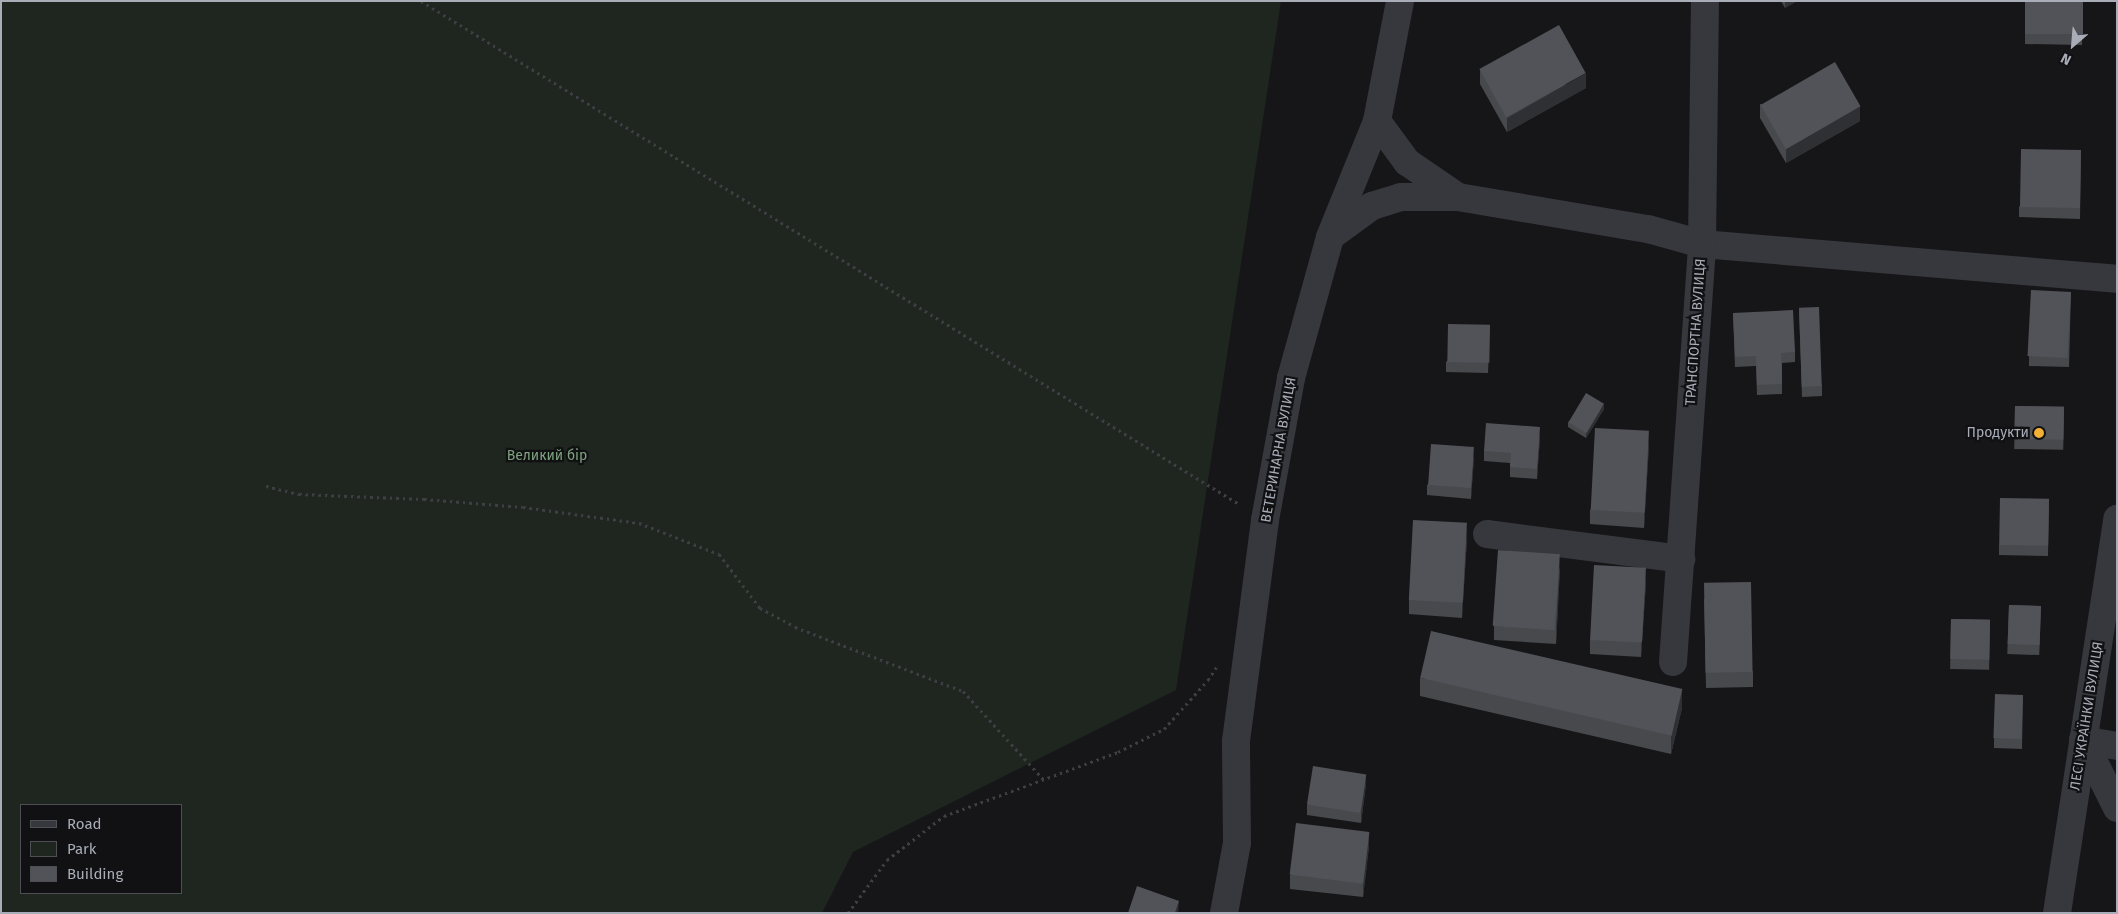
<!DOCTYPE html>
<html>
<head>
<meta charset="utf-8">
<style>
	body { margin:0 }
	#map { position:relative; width:2118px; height:914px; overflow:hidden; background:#161618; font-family:"Fira Sans",sans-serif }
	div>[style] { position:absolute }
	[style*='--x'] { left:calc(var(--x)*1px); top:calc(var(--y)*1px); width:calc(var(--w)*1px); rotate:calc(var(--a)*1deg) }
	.green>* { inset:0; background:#1e261f }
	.path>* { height:3px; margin-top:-1.5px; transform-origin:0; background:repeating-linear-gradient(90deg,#3d3f44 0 2.5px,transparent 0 6.5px) }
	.minor>* { height:28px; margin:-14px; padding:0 14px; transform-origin:14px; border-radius:14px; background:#37383d }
	.tertiary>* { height:28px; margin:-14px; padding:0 14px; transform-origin:14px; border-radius:14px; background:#37383d }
	.wall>* { inset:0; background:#47494d; transform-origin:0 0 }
	.shaded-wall>* { inset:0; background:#2f3033 }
	.building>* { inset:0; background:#525359; transform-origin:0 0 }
	.dots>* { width:14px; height:14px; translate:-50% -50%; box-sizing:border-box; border:2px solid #111113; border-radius:50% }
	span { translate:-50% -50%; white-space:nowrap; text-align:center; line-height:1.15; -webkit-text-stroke:4.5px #111113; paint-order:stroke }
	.street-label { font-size:14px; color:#a8adb8 }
	.poi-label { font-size:14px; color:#a8adb8 }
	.right { translate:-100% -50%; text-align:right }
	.park-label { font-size:14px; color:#7fa381 }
	.frame { position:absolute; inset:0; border:2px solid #a8adb8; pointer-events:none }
	.legend { position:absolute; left:20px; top:804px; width:162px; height:90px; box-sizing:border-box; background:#111113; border:1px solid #4d4f55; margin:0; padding:6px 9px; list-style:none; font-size:15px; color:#a8adb8 }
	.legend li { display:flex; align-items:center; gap:10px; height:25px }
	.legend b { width:25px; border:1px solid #4d4f55 }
	.north { position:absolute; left:2048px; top:20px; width:50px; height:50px; -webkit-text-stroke:4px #111113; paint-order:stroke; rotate:207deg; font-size:14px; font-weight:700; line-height:20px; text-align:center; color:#a8adb8 }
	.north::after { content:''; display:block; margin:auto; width:18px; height:22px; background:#a8adb8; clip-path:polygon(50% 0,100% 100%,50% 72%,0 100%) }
</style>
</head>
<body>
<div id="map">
	<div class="green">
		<div style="clip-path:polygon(evenodd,1px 1px,1281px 1px,1176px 690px,853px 852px,822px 913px,1px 913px,1px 1px,21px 805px,181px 805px,181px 893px,21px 893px,21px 805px)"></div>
	</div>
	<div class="path">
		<div style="--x:421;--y:1;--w:960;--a:31.59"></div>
		<div style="--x:266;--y:486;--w:34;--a:14"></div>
		<div style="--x:299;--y:494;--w:125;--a:2.3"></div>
		<div style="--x:424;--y:499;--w:99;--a:4.6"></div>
		<div style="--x:523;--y:507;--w:117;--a:7.9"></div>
		<div style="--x:639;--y:523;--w:86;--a:21.2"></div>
		<div style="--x:719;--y:554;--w:68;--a:52.8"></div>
		<div style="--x:760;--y:608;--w:40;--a:28"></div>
		<div style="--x:795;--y:627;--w:180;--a:20.9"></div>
		<div style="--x:963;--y:691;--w:119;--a:47.7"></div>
		<div style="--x:848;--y:913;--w:66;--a:-53.7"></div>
		<div style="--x:887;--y:860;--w:72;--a:-37.7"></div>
		<div style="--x:944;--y:816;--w:185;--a:-20.2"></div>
		<div style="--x:1118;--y:752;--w:51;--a:-26.6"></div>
		<div style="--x:1164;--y:729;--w:66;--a:-48.1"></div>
		<div style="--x:1208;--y:680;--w:17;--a:-57"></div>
	</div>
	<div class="minor">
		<div style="--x:1377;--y:121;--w:51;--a:53.8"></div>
		<div style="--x:1407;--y:162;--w:62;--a:34.5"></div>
		<div style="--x:1458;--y:197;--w:193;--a:9.6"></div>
		<div style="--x:1648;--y:229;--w:56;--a:15.5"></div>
		<div style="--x:1702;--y:244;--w:416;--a:4.8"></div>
		<div style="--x:1331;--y:236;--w:51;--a:-36.2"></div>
		<div style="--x:1372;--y:206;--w:30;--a:-17"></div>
		<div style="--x:1401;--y:197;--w:57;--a:0"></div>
		<div style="--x:1487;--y:534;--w:196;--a:7.3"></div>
		<div style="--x:1673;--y:662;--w:419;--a:-86"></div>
		<div style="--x:1702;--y:244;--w:243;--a:-89.3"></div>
		<div style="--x:2083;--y:740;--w:76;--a:63.4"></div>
		<div style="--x:2083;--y:740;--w:35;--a:10"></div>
		<div style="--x:1224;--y:913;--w:71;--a:-79.5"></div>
		<div style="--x:1237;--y:843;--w:102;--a:-90.6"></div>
		<div style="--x:1236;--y:741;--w:223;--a:-82.5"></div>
		<div style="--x:1265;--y:520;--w:144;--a:-79.6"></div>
		<div style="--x:1291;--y:378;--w:146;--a:-74.5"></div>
		<div style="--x:1330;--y:237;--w:125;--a:-67.9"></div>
		<div style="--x:1377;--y:121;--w:122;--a:-79.1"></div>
	</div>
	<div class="tertiary">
		<div style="--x:2057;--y:913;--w:399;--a:-81.3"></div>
	</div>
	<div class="wall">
		<div style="clip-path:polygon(1781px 1px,1797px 1px,1785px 8px)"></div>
		<div style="clip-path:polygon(2083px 1px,2082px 45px,2025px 44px,2025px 34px)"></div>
		<div style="clip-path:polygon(1480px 70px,1586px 88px,1507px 132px,1480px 84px)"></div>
		<div style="clip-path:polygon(1760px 104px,1860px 121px,1786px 163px,1760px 118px)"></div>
		<div style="clip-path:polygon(2081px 150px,2080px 219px,2019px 217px,2019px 207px)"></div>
		<div style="clip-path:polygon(2071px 292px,2069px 367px,2029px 366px,2029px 356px)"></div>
		<div style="clip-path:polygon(1799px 308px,1822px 386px,1822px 396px,1802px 397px)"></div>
		<div style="clip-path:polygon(1733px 313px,1795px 352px,1795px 362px,1782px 363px,1782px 394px,1757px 395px,1756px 366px,1735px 367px)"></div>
		<div style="clip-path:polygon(1490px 325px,1488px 373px,1446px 372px,1446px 362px)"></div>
		<div style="left:2015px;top:406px;width:49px;height:43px;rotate:1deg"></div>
		<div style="clip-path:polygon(1604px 409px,1586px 438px,1568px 427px,1568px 422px)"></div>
		<div style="clip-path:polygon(1540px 437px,1537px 479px,1510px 477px,1510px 463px,1484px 461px,1484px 451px)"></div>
		<div style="clip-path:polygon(1649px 445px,1644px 528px,1590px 524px,1590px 510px)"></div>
		<div style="clip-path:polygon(1474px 457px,1471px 499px,1427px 495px,1427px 485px)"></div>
		<div style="clip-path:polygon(2049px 499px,2048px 556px,1999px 555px,1999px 545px)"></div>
		<div style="clip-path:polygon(1467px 538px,1462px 618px,1409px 614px,1409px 600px)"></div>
		<div style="clip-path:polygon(1560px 568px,1556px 644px,1494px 640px,1494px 626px)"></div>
		<div style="clip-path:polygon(1646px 582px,1641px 657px,1590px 654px,1590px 640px)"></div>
		<div style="clip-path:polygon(1704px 598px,1753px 672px,1753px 687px,1706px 688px)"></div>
		<div style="left:2009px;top:605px;width:32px;height:49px;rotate:2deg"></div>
		<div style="left:1951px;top:619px;width:39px;height:50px;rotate:1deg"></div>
		<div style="clip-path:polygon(1420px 678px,1682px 708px,1671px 754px,1420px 696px)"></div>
		<div style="clip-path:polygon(2023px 695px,2022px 749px,1994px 748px,1994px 738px)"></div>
		<div style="clip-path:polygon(1366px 784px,1361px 823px,1307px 815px,1307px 805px)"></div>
		<div style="clip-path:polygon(1369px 846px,1363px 897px,1290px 889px,1290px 875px)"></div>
	</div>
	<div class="shaded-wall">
		<div style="clip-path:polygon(1785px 1px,1797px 1px,1785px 8px)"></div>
		<div style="clip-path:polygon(1586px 73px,1586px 88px,1507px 132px,1507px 118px)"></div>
		<div style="clip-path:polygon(1860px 106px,1860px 121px,1786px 163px,1786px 148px)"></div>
		<div style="clip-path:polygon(1604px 404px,1604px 409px,1586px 438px,1586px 433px)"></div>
		<div style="clip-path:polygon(1540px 427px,1540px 437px,1537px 479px,1537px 469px)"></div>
		<div style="clip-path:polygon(1649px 431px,1649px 445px,1644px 528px,1644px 513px)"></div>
		<div style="clip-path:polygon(1474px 447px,1474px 457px,1471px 499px,1471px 489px)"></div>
		<div style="clip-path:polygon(1467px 523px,1467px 538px,1462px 618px,1462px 603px)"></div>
		<div style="clip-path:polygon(1560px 554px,1560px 568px,1556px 644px,1556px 629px)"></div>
		<div style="clip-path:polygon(1646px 568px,1646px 582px,1641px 657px,1641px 643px)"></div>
		<div style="clip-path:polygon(1682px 689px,1682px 708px,1671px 754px,1671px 736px)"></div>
		<div style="clip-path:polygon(1366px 774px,1366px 784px,1361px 823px,1361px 813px)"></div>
		<div style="clip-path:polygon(1369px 832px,1369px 846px,1363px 897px,1363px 883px)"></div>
		<div style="clip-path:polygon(1179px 901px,1178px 913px,1175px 913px)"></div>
	</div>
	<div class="building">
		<div style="left:2025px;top:1px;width:58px;height:33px"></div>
		<div style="left:1559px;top:25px;width:55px;height:91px;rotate:61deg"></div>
		<div style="left:1835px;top:62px;width:51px;height:86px;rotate:60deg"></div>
		<div style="left:2021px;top:149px;width:60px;height:58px;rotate:1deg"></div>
		<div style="left:2031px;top:290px;width:40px;height:66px;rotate:3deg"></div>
		<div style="left:1819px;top:307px;width:79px;height:20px;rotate:88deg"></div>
		<div style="clip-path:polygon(1793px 310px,1795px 352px,1781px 353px,1782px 384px,1757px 385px,1756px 356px,1735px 357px,1733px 313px)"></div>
		<div style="left:1448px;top:324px;width:42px;height:38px;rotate:1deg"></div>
		<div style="left:1586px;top:393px;width:21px;height:34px;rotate:31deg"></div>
		<div style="left:2015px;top:406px;width:49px;height:33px;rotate:1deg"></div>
		<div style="clip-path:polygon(1486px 423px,1540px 427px,1537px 469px,1510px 467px,1511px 453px,1484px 451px)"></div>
		<div style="left:1595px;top:428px;width:54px;height:82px;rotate:3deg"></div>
		<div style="left:1431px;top:444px;width:43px;height:41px;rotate:4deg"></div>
		<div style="left:2000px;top:498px;width:49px;height:47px;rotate:1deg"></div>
		<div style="left:1413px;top:520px;width:54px;height:80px;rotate:3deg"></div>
		<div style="left:1498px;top:550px;width:62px;height:76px;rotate:4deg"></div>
		<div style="left:1594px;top:565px;width:52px;height:75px;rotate:3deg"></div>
		<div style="left:1751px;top:582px;width:90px;height:47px;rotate:89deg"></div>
		<div style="left:2009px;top:605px;width:32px;height:39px;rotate:2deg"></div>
		<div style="left:1951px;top:619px;width:39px;height:40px;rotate:1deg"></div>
		<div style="left:1431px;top:631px;width:258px;height:48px;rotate:13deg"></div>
		<div style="left:1995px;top:694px;width:28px;height:44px;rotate:2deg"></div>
		<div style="left:1313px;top:766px;width:54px;height:39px;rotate:9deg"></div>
		<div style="left:1296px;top:823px;width:74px;height:52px;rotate:7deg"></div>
		<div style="clip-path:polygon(1137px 886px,1179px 901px,1175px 913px,1128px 913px)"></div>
	</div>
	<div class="dots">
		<div style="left:2039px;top:433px;background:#f2b134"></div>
	</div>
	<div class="street-label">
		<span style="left:1696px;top:332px;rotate:-86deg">ТРАНСПОРТНА ВУЛИЦЯ</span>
		<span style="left:1279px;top:450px;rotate:-80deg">ВЕТЕРИНАРНА ВУЛИЦЯ</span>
		<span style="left:2087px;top:716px;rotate:-81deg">ЛЕСІ УКРАЇНКИ ВУЛИЦЯ</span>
	</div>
	<div class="poi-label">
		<span class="right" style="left:2029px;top:433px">Продукти</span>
	</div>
	<div class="park-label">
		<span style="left:547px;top:456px">Великий бір</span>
	</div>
	<div class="frame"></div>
	<ul class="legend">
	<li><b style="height:6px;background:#37383d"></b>Road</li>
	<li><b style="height:14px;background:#1e261f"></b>Park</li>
	<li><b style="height:14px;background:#525359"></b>Building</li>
	</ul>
	<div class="north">N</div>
</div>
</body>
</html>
